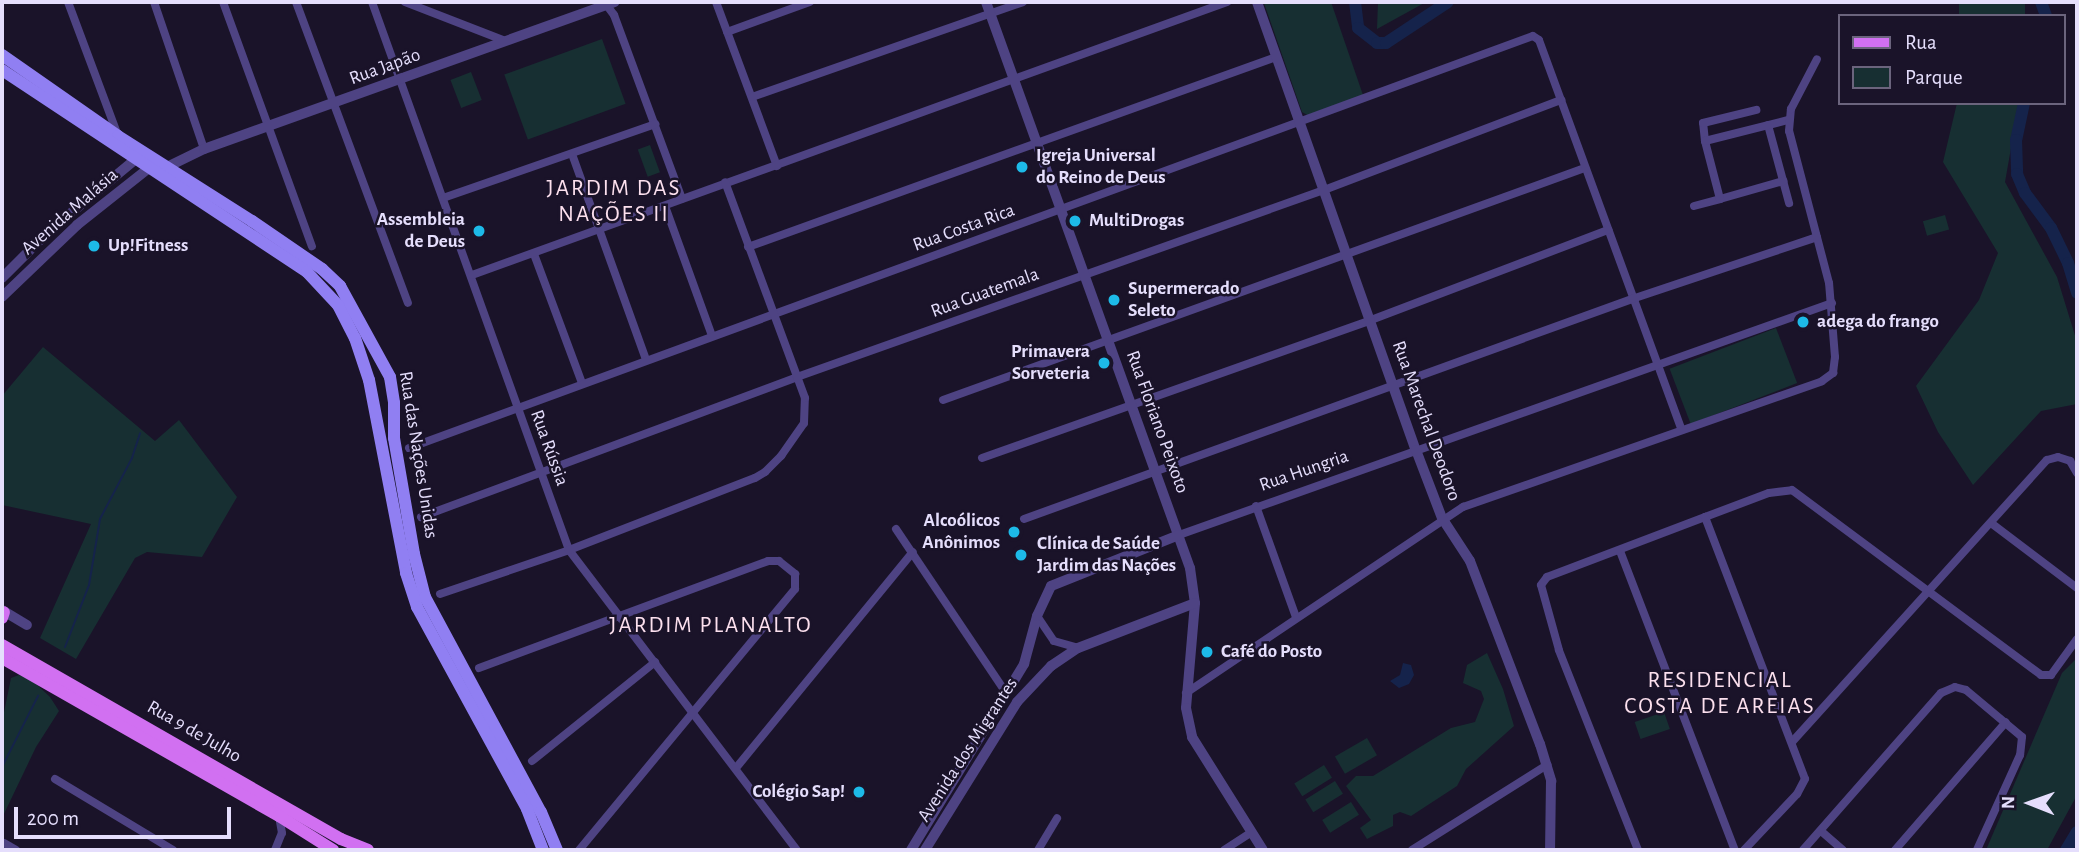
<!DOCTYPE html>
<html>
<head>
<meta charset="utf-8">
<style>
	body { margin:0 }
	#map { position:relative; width:2079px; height:852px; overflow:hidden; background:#1a1329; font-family:"Alegreya Sans",sans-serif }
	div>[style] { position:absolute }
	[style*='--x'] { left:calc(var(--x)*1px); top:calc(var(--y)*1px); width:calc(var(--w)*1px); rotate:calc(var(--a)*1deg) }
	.green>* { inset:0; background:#172f32; transform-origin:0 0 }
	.water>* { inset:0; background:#15234b }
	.stream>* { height:2px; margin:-1px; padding:0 1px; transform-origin:1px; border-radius:1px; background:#15234b }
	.river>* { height:12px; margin:-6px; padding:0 6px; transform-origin:6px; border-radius:6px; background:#15234b }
	.minor>* { height:8px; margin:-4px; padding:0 4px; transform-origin:4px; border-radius:4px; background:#4e4383 }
	.tertiary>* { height:10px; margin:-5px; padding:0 5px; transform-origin:5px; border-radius:5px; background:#4e4383 }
	.secondary>* { height:12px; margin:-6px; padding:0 6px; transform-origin:6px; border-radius:6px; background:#907ff2 }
	.primary>* { height:12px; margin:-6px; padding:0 6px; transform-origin:6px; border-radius:6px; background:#d170f1 }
	.dots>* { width:19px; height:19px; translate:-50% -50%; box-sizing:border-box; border:4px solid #1a1329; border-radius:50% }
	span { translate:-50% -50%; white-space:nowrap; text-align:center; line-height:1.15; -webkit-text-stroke:5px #1a1329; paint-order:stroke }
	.street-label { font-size:19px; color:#e5defc }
	.poi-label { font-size:19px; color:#e5defc; font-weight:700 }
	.left { translate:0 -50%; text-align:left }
	.right { translate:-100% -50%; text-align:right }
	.quarter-label { font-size:23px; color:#fce0ee; letter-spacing:2px }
	.frame { position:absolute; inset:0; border:4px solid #e5defc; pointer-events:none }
	.legend { position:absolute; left:1838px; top:14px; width:228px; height:91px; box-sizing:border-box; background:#1a1329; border:2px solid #6b647d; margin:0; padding:9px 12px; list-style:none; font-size:21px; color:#e5defc }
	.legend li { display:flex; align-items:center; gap:14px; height:35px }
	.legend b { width:35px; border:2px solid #6b647d }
	.north { position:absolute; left:1995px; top:768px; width:70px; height:70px; -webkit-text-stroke:5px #1a1329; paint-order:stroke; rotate:271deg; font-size:19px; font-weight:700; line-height:28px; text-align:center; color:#e5defc }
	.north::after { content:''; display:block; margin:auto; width:24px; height:32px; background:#e5defc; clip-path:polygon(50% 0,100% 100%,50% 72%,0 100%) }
	.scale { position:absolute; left:14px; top:807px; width:217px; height:32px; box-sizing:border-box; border:4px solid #e5defc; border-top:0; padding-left:9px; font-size:21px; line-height:24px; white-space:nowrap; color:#e5defc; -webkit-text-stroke:5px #1a1329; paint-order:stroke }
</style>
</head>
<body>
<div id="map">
	<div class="green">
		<div style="clip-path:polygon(1331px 2px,1363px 95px,1309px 116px,1302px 112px,1264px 3px)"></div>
		<div style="clip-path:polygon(1378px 2px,1426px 2px,1377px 29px)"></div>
		<div style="left:1959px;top:2px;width:66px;height:14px"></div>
		<div style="left:602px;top:39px;width:69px;height:104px;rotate:70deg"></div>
		<div style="left:471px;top:72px;width:30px;height:22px;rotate:69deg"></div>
		<div style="clip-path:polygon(1957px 103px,2019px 103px,2005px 182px,2057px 277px,2077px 342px,2077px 404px,2041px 411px,1973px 485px,1938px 432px,1916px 386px,1979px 300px,1998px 253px,1943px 162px)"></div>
		<div style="left:650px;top:145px;width:29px;height:13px;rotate:70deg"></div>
		<div style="left:1945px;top:215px;width:15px;height:23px;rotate:74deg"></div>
		<div style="left:1776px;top:328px;width:59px;height:114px;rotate:69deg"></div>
		<div style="clip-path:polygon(43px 347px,155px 441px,179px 420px,237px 497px,202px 557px,147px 552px,135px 558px,76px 659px,40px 638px,91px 524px,2px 505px,2px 396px)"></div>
		<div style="clip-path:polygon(1487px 653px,1503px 689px,1514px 726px,1466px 769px,1457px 786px,1411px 816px,1400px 812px,1393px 815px,1393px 826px,1367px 839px,1360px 828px,1371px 820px,1346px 786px,1356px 776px,1373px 776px,1451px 728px,1475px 722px,1484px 699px,1481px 691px,1463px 683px,1467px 665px)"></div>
		<div style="clip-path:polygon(2077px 658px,2077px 795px,2047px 850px,1986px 850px,2062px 673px)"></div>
		<div style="clip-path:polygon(19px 675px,32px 680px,50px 697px,59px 711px,36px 747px,2px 818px,2px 722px,11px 678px)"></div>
		<div style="left:1664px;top:712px;width:18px;height:31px;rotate:71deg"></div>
		<div style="left:1367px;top:738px;width:20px;height:37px;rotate:60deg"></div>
		<div style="left:1324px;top:765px;width:15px;height:35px;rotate:58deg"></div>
		<div style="left:1335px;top:781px;width:15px;height:35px;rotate:58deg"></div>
		<div style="left:1351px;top:802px;width:15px;height:34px;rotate:58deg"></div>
	</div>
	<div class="water">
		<div style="clip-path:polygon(1403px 663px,1411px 665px,1414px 675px,1409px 684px,1399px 688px,1390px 681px,1400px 675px)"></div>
	</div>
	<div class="stream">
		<div style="--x:65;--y:647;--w:66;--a:-68.8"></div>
		<div style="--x:89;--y:585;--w:67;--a:-80.5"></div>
		<div style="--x:100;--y:519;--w:69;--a:-62.3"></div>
		<div style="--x:132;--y:458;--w:26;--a:-72"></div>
		<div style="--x:2;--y:767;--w:80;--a:-63.1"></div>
	</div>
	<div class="river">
		<div style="--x:1355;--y:2;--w:26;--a:83"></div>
		<div style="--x:1358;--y:28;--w:24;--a:38"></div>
		<div style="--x:1377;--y:43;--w:9;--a:0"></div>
		<div style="--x:1386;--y:43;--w:74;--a:-33.5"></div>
		<div style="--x:2041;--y:2;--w:15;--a:70"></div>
		<div style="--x:2024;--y:103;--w:38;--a:102"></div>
		<div style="--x:2016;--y:140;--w:34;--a:88"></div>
		<div style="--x:2017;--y:174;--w:21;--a:67"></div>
		<div style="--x:2025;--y:193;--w:44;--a:53.4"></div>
		<div style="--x:2051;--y:228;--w:39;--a:64"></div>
		<div style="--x:2068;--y:263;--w:31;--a:73"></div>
		<div style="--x:2066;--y:850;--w:21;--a:-59"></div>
	</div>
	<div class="minor">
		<div style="--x:68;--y:2;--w:140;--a:69.5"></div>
		<div style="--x:154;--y:2;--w:155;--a:71.2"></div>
		<div style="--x:223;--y:2;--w:260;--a:70"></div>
		<div style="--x:296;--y:2;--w:321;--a:69.6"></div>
		<div style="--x:372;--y:2;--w:582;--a:70.23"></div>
		<div style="--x:569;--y:550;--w:377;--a:52.8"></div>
		<div style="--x:405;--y:2;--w:105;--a:21.2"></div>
		<div style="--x:716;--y:2;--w:175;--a:69.6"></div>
		<div style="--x:605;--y:3;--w:15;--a:53"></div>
		<div style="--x:614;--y:15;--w:196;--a:69.7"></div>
		<div style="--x:727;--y:32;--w:88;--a:-19.9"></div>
		<div style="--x:752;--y:97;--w:287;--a:-19.3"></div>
		<div style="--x:1768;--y:125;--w:81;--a:74.9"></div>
		<div style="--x:1705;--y:141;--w:18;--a:-96"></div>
		<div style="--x:1703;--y:123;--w:55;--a:-13.8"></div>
		<div style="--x:572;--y:154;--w:219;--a:70.2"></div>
		<div style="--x:443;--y:198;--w:225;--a:-19.2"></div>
		<div style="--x:1720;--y:199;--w:66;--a:-15.9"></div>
		<div style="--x:665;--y:206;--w:138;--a:70.1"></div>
		<div style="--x:1694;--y:206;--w:27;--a:-15"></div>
		<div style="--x:1720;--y:199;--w:60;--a:-104.5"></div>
		<div style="--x:1705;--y:141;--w:86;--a:-14.2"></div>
		<div style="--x:748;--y:247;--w:561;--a:-19.79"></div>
		<div style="--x:534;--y:254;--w:138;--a:69.6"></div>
		<div style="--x:472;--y:275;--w:803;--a:-19.88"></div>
		<div style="--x:943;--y:400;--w:683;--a:-19.87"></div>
		<div style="--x:409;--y:448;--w:1197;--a:-20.13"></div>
		<div style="--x:1533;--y:36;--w:7;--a:34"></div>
		<div style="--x:1539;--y:40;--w:413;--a:69.9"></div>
		<div style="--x:982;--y:458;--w:413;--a:-19.5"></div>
		<div style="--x:1371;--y:320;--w:254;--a:-20.8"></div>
		<div style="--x:1256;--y:506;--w:118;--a:70.2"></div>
		<div style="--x:421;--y:517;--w:401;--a:-20.4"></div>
		<div style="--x:797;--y:377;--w:559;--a:-19.54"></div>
		<div style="--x:1324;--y:190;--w:254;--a:-20.8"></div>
		<div style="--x:1705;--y:517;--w:68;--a:-20.6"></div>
		<div style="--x:1769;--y:493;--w:23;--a:-7"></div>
		<div style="--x:1792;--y:490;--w:310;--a:36.6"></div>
		<div style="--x:2041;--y:675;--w:10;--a:0"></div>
		<div style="--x:2051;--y:675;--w:44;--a:-54.2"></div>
		<div style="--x:1024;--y:519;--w:647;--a:-19.89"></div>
		<div style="--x:1632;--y:299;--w:195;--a:-18.5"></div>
		<div style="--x:1991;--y:523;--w:108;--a:37.1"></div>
		<div style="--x:896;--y:529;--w:199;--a:56.1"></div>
		<div style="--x:1179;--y:535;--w:693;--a:-19.56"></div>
		<div style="--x:1620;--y:551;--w:320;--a:69"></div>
		<div style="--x:440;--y:594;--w:136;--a:-18.8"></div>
		<div style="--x:569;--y:550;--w:199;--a:-21.2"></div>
		<div style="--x:755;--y:478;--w:12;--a:-31"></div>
		<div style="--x:765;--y:472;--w:23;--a:-45"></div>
		<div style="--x:781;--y:456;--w:40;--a:-55.1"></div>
		<div style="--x:804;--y:423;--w:25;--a:-88"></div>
		<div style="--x:805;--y:398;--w:230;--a:-110.3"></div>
		<div style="--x:1037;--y:616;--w:30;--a:56"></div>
		<div style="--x:1054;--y:641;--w:25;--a:16"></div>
		<div style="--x:479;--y:668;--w:308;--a:-20.3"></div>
		<div style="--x:768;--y:561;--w:11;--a:0"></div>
		<div style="--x:779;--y:561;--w:21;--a:39"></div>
		<div style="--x:795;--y:574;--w:15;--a:90"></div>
		<div style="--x:795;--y:589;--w:339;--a:129.6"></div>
		<div style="--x:1186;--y:693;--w:334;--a:-33.9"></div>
		<div style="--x:1463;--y:507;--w:380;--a:-19.3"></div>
		<div style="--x:1822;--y:381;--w:14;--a:-36"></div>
		<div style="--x:1833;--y:373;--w:16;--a:-83"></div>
		<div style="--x:1835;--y:357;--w:74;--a:-94.6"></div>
		<div style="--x:1829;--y:283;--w:157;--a:-104.7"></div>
		<div style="--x:1789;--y:131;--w:22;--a:-85"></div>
		<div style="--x:1791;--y:109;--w:56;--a:-62.5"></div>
		<div style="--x:1792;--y:742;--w:380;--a:-47.9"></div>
		<div style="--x:2047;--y:460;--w:11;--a:-15"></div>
		<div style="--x:2058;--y:457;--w:13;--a:18"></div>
		<div style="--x:2070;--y:461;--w:14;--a:60"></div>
		<div style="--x:532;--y:761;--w:158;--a:-38.8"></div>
		<div style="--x:736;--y:768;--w:279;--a:-50.7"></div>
		<div style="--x:55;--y:779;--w:138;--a:31"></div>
		<div style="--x:1821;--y:831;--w:29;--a:41"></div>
		<div style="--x:4;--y:843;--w:14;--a:30"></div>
		<div style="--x:275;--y:850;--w:18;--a:-68"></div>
		<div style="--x:282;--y:833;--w:17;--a:-100"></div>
		<div style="--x:1038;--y:850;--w:37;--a:-59"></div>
		<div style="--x:1224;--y:850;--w:33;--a:-33"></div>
		<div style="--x:1412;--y:850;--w:160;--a:-32.2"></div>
		<div style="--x:1638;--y:850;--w:215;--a:-111.6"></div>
		<div style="--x:1559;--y:650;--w:67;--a:-105.5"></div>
		<div style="--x:1541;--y:585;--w:10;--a:-53"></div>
		<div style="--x:1547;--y:577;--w:169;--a:-20.8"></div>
		<div style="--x:1705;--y:517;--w:280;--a:69.1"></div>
		<div style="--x:1805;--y:779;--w:17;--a:118"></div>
		<div style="--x:1797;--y:794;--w:77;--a:133.4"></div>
		<div style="--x:1803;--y:850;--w:209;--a:-48.7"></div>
		<div style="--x:1941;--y:693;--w:15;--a:-23"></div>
		<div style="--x:1955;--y:687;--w:11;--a:15"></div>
		<div style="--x:1966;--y:690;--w:73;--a:40"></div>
		<div style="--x:2022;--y:737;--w:18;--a:96"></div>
		<div style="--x:2020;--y:755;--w:104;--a:114.4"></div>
		<div style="--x:1895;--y:850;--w:169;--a:-49.1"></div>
	</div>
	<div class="tertiary">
		<div style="--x:986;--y:2;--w:602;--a:70.18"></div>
		<div style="--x:1190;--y:568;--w:35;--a:82"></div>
		<div style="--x:1195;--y:603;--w:105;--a:94.9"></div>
		<div style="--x:1186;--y:708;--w:30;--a:78"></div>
		<div style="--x:1192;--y:737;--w:133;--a:57.9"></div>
		<div style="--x:1257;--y:2;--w:475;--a:70.5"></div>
		<div style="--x:1416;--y:450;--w:73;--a:69.1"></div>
		<div style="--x:1442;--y:518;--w:51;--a:56.9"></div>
		<div style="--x:1470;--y:561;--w:196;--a:69.1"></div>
		<div style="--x:1540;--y:744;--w:39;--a:73"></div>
		<div style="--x:1551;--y:781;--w:69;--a:90.8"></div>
		<div style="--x:2;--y:278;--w:65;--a:-45"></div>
		<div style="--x:48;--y:232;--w:114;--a:-39.7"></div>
		<div style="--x:2;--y:297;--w:104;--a:-43.8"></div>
		<div style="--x:77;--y:225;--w:92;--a:-38.4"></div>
		<div style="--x:149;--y:168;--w:18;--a:-3"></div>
		<div style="--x:167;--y:167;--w:41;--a:-25.9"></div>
		<div style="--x:204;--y:149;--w:436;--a:-19.7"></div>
		<div style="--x:2;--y:610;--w:29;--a:31"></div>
		<div style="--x:911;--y:850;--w:218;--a:-58.7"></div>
		<div style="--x:1024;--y:664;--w:50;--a:-74.8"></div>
		<div style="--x:1037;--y:616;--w:33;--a:-65"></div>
		<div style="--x:1051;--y:586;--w:138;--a:-21.7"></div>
		<div style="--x:925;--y:850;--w:174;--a:-58.1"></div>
		<div style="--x:1017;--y:702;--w:50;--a:-46.6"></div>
		<div style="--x:1051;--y:666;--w:32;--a:-34"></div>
		<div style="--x:1078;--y:648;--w:125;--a:-21"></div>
	</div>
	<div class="secondary">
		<div style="--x:2;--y:55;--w:141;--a:34.9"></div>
		<div style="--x:118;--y:136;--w:159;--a:32.4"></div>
		<div style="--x:252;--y:221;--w:85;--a:34.4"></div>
		<div style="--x:322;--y:269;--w:25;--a:43"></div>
		<div style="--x:340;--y:286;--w:104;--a:61.2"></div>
		<div style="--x:390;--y:377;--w:26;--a:81"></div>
		<div style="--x:394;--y:403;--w:35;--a:90"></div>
		<div style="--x:394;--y:438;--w:118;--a:80.2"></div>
		<div style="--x:414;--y:554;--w:44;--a:75.7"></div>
		<div style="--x:425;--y:597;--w:244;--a:61.7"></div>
		<div style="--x:541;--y:812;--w:41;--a:67.2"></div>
		<div style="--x:2;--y:70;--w:366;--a:33.5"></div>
		<div style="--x:307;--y:272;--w:45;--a:46.8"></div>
		<div style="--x:338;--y:305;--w:37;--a:63"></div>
		<div style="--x:355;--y:338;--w:44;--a:71.6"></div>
		<div style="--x:369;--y:380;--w:197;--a:79.1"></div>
		<div style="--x:406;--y:573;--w:36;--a:72"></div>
		<div style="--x:417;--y:607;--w:230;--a:61.4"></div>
		<div style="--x:527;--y:809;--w:44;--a:68.7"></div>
	</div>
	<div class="primary">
		<div style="--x:2;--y:618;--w:6;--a:-72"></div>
		<div style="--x:2;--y:645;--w:391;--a:29.8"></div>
		<div style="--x:341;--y:839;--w:29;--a:22"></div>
		<div style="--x:2;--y:658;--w:319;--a:29.7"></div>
		<div style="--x:279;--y:816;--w:64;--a:32.2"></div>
	</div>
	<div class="dots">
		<div style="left:1022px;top:167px;background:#1dbae8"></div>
		<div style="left:1075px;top:221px;background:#1dbae8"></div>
		<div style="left:479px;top:231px;background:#1dbae8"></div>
		<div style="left:94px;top:246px;background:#1dbae8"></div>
		<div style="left:1114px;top:300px;background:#1dbae8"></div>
		<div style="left:1803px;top:322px;background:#1dbae8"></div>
		<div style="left:1104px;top:363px;background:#1dbae8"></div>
		<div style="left:1014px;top:532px;background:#1dbae8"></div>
		<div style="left:1021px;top:555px;background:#1dbae8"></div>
		<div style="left:1207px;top:652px;background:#1dbae8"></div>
		<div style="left:859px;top:792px;background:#1dbae8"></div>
	</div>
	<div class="street-label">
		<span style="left:385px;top:67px;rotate:-20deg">Rua Japão</span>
		<span style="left:70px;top:212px;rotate:-41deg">Avenida Malásia</span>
		<span style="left:964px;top:228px;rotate:-20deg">Rua Costa Rica</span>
		<span style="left:985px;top:293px;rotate:-20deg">Rua Guatemala</span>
		<span style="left:1426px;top:421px;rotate:70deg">Rua Marechal Deodoro</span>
		<span style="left:1157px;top:422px;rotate:70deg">Rua Floriano Peixoto</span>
		<span style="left:549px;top:448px;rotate:70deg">Rua Rússia</span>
		<span style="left:418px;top:455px;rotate:81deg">Rua das Nações Unidas</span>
		<span style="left:1304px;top:471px;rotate:-19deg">Rua Hungria</span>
		<span style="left:194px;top:732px;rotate:30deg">Rua 9 de Julho</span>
		<span style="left:968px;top:750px;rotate:-57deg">Avenida dos Migrantes</span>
	</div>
	<div class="poi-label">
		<span class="left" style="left:1036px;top:167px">Igreja Universal<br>do Reino de Deus</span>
		<span class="right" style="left:465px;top:231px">Assembleia<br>de Deus</span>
		<span class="left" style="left:1089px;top:221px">MultiDrogas</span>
		<span class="left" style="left:108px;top:246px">Up!Fitness</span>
		<span class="left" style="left:1128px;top:300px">Supermercado<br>Seleto</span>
		<span class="left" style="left:1817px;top:322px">adega do frango</span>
		<span class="right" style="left:1090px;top:363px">Primavera<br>Sorveteria</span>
		<span class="right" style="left:1000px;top:532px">Alcoólicos<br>Anônimos</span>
		<span class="left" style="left:1037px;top:555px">Clínica de Saúde<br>Jardim das Nações</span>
		<span class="left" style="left:1221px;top:652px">Café do Posto</span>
		<span class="right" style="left:845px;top:792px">Colégio Sap!</span>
	</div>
	<div class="quarter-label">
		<span style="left:614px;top:202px">JARDIM DAS<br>NAÇÕES II</span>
		<span style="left:711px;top:626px">JARDIM PLANALTO</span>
		<span style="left:1720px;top:694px">RESIDENCIAL<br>COSTA DE AREIAS</span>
	</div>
	<div class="frame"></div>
	<ul class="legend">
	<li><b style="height:9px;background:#d170f1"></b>Rua</li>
	<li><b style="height:19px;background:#172f32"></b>Parque</li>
	</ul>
	<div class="north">N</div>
	<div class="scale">200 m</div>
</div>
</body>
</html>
